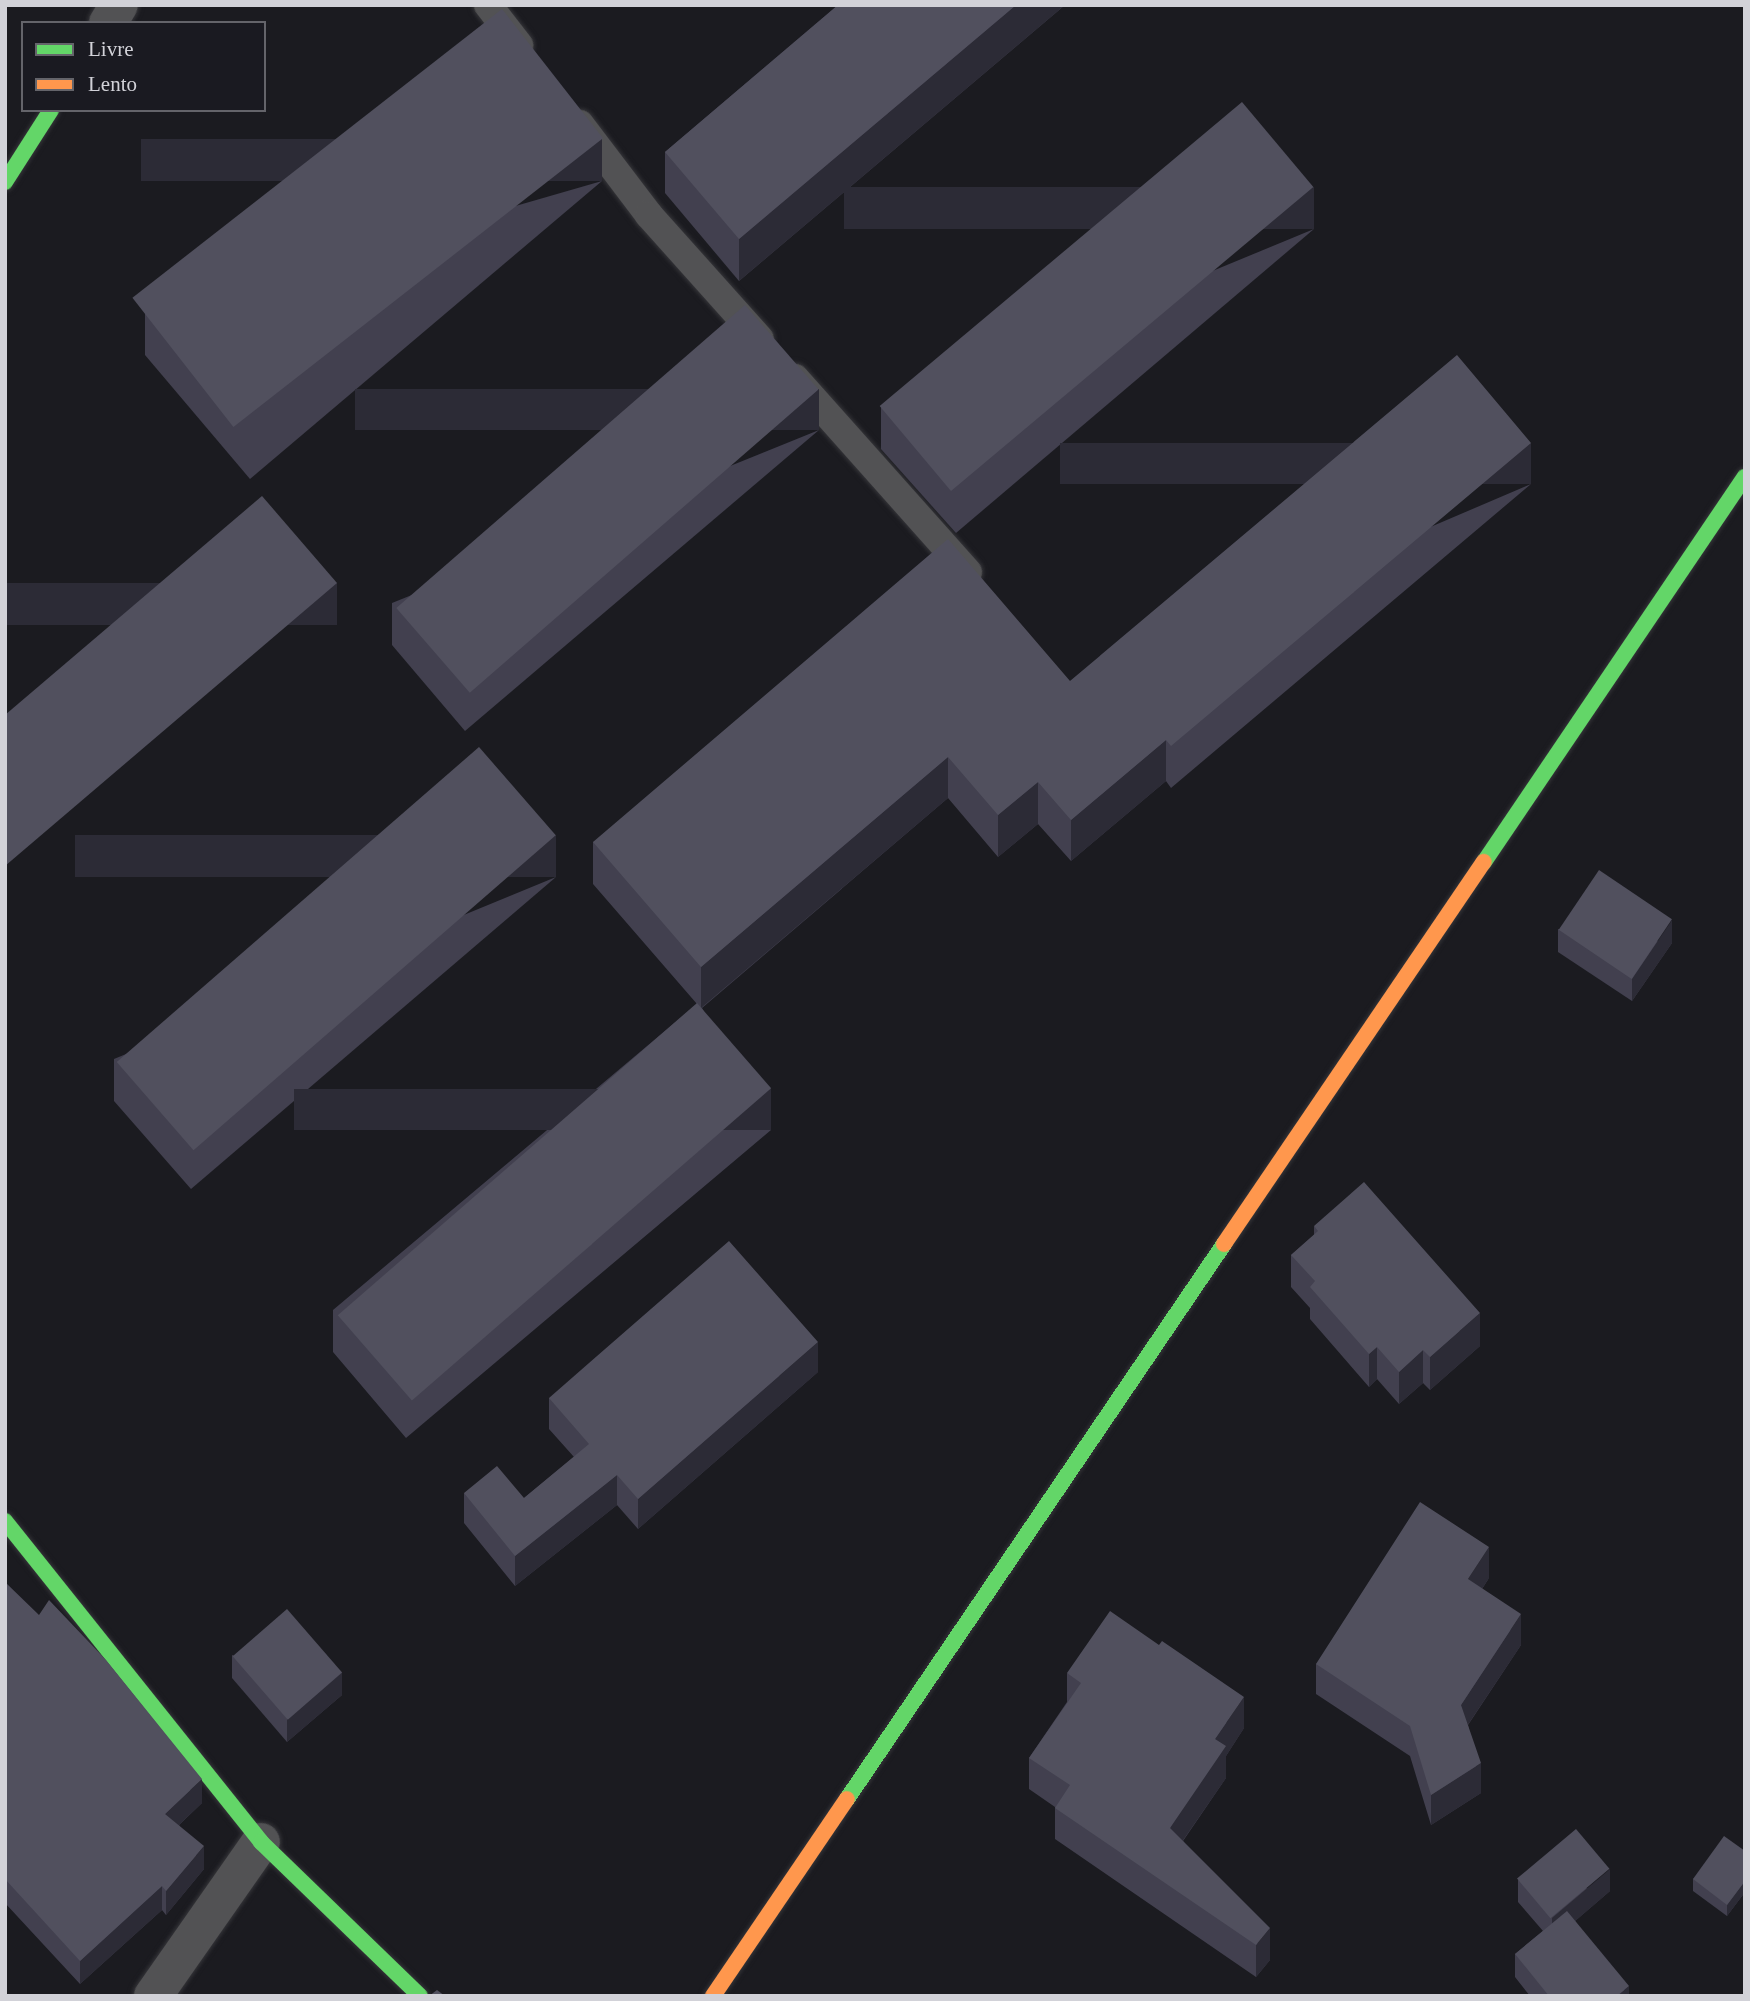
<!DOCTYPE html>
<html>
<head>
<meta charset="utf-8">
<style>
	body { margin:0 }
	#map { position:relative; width:1750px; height:2001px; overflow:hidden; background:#1b1b20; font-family:Georgia,serif }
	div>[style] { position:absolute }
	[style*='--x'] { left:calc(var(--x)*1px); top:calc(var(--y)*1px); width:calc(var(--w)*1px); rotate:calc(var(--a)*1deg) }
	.roads { filter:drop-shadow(0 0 2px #353539) drop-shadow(0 0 2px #353539) }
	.lane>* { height:28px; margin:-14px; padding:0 14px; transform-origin:14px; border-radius:14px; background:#525254 }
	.street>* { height:38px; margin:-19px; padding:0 19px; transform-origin:19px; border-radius:19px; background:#525254 }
	.fast>* { height:16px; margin:-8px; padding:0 8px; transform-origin:8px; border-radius:8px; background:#63d668 }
	.slow>* { height:16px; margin:-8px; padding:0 8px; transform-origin:8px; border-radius:8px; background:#ff974d }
	.wall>* { inset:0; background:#42404f }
	.shaded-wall>* { inset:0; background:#2c2b36; transform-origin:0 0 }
	.building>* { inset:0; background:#51505e; transform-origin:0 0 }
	span { translate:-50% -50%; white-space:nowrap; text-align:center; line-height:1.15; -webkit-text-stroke:5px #1a1a21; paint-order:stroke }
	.frame { position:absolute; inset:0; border:7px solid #d2d2d8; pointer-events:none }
	.legend { position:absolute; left:21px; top:21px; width:245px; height:91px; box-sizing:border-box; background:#1a1a21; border:2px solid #64646a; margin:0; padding:9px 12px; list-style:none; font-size:21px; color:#d2d2d8 }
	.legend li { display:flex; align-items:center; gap:14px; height:35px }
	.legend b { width:35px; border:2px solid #64646a }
</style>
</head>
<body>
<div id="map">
	<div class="roads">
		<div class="lane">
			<div style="--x:488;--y:5;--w:51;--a:52.2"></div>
			<div style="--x:580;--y:124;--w:114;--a:52.8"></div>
			<div style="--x:649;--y:215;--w:166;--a:48.2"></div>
			<div style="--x:795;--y:378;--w:260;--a:48.3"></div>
		</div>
		<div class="street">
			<div style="--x:108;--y:23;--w:21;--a:-59"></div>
			<div style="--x:153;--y:1996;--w:188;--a:-55"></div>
		</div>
		<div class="fast">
			<div style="--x:5;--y:182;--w:85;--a:-57.4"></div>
			<div style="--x:1484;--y:862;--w:465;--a:-55.9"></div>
			<div style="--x:5;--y:1521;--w:411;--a:51.4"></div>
			<div style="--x:261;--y:1842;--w:221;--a:44.1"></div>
			<div style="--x:847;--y:1799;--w:671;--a:-55.81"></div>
		</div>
		<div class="slow">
			<div style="--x:1224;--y:1244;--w:462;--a:-55.8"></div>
			<div style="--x:713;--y:1996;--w:238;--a:-55.8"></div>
		</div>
	</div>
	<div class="wall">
		<div style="clip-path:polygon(838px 5px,1065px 5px,739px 281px,665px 193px,665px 152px)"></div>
		<div style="clip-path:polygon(602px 181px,250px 479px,145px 355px,145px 313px)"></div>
		<div style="clip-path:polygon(1314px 229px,956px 533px,881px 449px,881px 408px)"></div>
		<div style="clip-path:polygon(819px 430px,465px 731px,392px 645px,392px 603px)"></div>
		<div style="clip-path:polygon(1531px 484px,1171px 788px,1166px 781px,1071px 861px,1038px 824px,998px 857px,948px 798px,702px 1008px,771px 1130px,406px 1438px,333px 1352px,333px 1310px,697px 1004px,593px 884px,593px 842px,1070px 681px)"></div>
		<div style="clip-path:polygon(556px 877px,191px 1189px,114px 1101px,114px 1059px)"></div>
		<div style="clip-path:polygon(1558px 929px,1672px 943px,1632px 1001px,1558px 952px)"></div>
		<div style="clip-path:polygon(1314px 1226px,1480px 1346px,1430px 1390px,1423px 1383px,1399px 1404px,1377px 1379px,1369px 1387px,1310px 1319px,1310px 1308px,1291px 1287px,1291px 1255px,1314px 1235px)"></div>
		<div style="clip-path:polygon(818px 1372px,638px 1529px,617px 1505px,515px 1586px,464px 1523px,464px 1493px,524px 1498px,574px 1457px,549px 1429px,549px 1398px)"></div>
		<div style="clip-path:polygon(1489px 1578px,1482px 1589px,1521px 1645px,1468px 1725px,1481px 1793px,1431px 1825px,1410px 1756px,1316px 1694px,1316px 1664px)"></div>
		<div style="clip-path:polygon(5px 1582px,202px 1803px,179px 1825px,204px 1869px,166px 1915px,162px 1910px,80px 1984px,5px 1903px)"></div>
		<div style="clip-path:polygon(232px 1655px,342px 1695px,287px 1742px,232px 1678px)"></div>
		<div style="clip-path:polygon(1067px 1673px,1244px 1728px,1226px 1756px,1226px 1778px,1183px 1841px,1270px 1960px,1256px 1977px,1055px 1839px,1055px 1807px,1029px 1789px,1029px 1758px,1067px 1702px)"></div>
		<div style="clip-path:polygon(1745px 1851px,1745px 1892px,1727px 1916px,1693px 1891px,1693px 1879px)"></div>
		<div style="clip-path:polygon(1518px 1880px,1610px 1891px,1575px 1921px,1629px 1996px,1530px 1996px,1515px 1977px,1515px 1954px,1543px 1931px,1518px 1902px)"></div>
	</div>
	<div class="shaded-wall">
		<div style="clip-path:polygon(1016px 5px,1065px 5px,739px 281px,739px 239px)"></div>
		<div style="left:602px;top:139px;width:42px;height:461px;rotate:90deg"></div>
		<div style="left:1314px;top:187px;width:42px;height:470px;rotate:90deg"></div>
		<div style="left:819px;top:389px;width:41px;height:464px;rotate:90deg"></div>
		<div style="left:1531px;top:443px;width:41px;height:471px;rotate:90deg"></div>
		<div style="left:337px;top:583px;width:42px;height:436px;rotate:90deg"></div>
		<div style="clip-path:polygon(1166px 740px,1166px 781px,1071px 861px,1071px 820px)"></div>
		<div style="clip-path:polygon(948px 757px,948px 798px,701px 1008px,701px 967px)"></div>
		<div style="clip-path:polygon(1038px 782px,1038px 824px,998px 857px,998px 815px)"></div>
		<div style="left:556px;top:835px;width:42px;height:481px;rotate:90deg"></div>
		<div style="clip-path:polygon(1672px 920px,1672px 943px,1632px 1001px,1632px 979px)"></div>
		<div style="left:771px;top:1089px;width:41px;height:477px;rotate:90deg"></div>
		<div style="clip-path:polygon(1480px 1313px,1480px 1346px,1430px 1390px,1430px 1357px)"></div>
		<div style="clip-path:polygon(818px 1342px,818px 1372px,638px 1529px,638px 1499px)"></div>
		<div style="clip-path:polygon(1377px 1347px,1377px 1379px,1369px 1387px,1369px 1354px)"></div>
		<div style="clip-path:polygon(1423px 1350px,1423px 1383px,1399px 1404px,1399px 1372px)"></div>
		<div style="clip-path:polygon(617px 1475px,617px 1505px,515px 1586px,515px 1556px)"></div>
		<div style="clip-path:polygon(1489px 1547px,1489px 1578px,1468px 1610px,1468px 1579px)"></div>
		<div style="clip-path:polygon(1521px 1614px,1521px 1645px,1461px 1735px,1461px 1705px)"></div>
		<div style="clip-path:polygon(342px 1672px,342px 1695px,287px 1742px,287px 1719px)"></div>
		<div style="clip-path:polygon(1244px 1697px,1244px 1728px,1226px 1756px,1226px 1778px,1170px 1859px,1170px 1828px,1215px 1739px)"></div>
		<div style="clip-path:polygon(1481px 1763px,1481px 1793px,1431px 1825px,1431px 1795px)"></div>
		<div style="clip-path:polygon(202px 1779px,202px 1803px,165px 1838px,165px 1814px)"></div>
		<div style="clip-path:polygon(204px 1846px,204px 1869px,166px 1915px,166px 1891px)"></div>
		<div style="clip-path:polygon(1610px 1869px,1610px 1891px,1552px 1941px,1552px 1918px)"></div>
		<div style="clip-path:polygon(1745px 1881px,1745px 1892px,1727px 1916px,1727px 1905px)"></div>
		<div style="clip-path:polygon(162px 1886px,162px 1910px,80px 1984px,80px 1961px)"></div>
		<div style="clip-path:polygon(1270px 1928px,1270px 1960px,1256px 1977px,1256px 1945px)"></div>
		<div style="clip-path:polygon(1629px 1986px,1629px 1996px,1617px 1996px)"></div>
	</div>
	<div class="building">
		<div style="clip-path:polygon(838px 5px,1016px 5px,739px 239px,665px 152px)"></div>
		<div style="left:502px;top:9px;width:164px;height:469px;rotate:52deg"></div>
		<div style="left:1242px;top:102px;width:111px;height:473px;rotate:50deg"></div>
		<div style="left:745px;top:305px;width:112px;height:462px;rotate:49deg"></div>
		<div style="clip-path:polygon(1457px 355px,1531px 443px,1171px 746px,1166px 740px,1071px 820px,1038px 782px,998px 815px,948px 757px,701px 967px,593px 842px,948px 539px,1070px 681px)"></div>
		<div style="clip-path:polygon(262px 496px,337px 583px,5px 866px,5px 715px)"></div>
		<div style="left:479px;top:747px;width:117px;height:480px;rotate:49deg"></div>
		<div style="left:1599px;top:870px;width:88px;height:72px;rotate:34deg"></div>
		<div style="left:697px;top:1003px;width:113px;height:476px;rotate:49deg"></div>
		<div style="clip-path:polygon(1364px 1182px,1480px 1313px,1430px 1357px,1423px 1350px,1399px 1372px,1377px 1347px,1369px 1354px,1310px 1287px,1315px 1281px,1291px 1255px,1318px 1231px,1314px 1226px)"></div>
		<div style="clip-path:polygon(729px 1241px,818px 1342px,638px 1499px,617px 1475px,515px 1556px,464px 1493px,497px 1466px,524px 1498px,589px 1444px,549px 1398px)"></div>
		<div style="clip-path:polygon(1420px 1502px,1489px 1547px,1468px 1579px,1521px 1614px,1461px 1705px,1481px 1763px,1431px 1795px,1410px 1726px,1316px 1664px)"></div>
		<div style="clip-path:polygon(5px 1582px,39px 1615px,49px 1600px,106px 1660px,202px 1779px,165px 1814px,204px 1846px,166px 1891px,162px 1886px,80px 1961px,5px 1879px)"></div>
		<div style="left:287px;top:1609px;width:84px;height:72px;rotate:49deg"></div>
		<div style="clip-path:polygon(1110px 1611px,1159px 1645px,1162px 1641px,1244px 1697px,1215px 1739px,1226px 1746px,1170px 1828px,1270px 1928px,1256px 1945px,1055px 1808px,1070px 1785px,1029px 1758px,1081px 1683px,1067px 1673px)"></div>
		<div style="left:1576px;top:1829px;width:52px;height:77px;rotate:50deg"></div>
		<div style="clip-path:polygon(1724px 1836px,1745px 1851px,1745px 1881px,1727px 1905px,1693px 1879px)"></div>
		<div style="clip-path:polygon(1567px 1911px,1629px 1986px,1617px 1996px,1549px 1996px,1515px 1954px)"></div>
		<div style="clip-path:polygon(437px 1990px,445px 1996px,429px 1996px)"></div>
	</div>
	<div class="frame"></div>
	<ul class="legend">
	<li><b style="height:9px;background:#63d668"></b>Livre</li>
	<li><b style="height:9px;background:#ff974d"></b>Lento</li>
	</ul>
</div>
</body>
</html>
